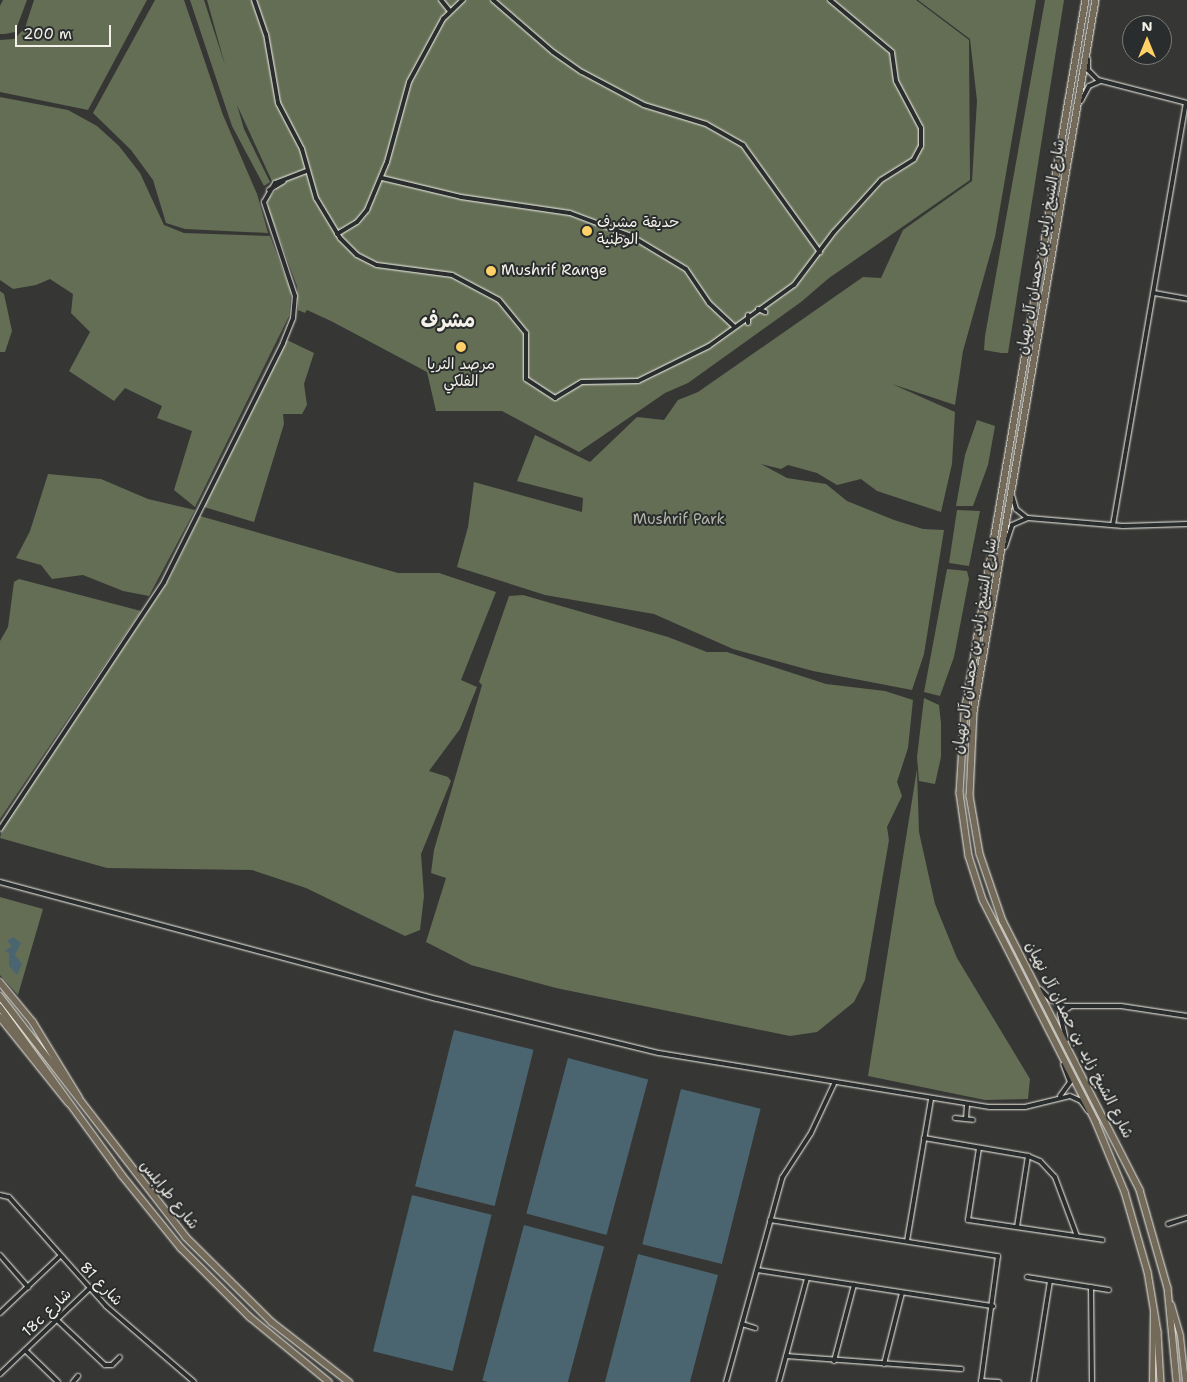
<!DOCTYPE html>
<html>
<head>
<meta charset="utf-8">
<style>
	body { margin:0 }
	#map { position:relative; width:1187px; height:1382px; overflow:hidden; background:#363634; font-family:"Shantell Sans","Playpen Sans Arabic",sans-serif }
	div>[style] { position:absolute }
	[style*='--x'] { left:calc(var(--x)*1px); top:calc(var(--y)*1px); width:calc(var(--w)*1px); rotate:calc(var(--a)*1deg) }
	.green>* { inset:0; background:#636e55 }
	.water>* { inset:0; background:#4b6570; transform-origin:0 0 }
	.roads { filter:drop-shadow(0 0 1px #f4f1e8) drop-shadow(0 0 1px #f4f1e8) }
	.minor>* { height:4px; margin:-2px; padding:0 2px; transform-origin:2px; border-radius:2px; background:#2a2d2e }
	.major>* { height:5px; margin:-2.5px; padding:0 2.5px; transform-origin:2.5px; border-radius:2.5px; background:#746a5a }
	.highway>* { height:5.5px; margin:-2.75px; padding:0 2.75px; transform-origin:2.75px; border-radius:2.75px; background:#746a5a }
	.dots>* { width:14px; height:14px; translate:-50% -50%; box-sizing:border-box; border:2px solid #2a2d2e; border-radius:50% }
	span { translate:-50% -50%; white-space:nowrap; text-align:center; line-height:1.15; -webkit-text-stroke:4px #2a2d2e; paint-order:stroke }
	.poi-label { font-size:15px; color:#f4f1e8 }
	.left { translate:0 -50%; text-align:left }
	.street-label { font-size:15px; color:#f4f1e8 }
	.park-label { font-size:15px; color:#b3b6a6 }
	.district-label { font-size:20px; color:#f4f1e8; font-weight:700 }
	.north { position:absolute; left:1122px; top:15px; width:50px; height:50px; box-sizing:border-box; background:#2a2d2e; border:1px solid #7b7b78; border-radius:50%; rotate:0deg; font-size:14px; font-weight:700; line-height:20px; text-align:center; color:#f4f1e8 }
	.north::after { content:''; display:block; margin:auto; width:18px; height:22px; background:#ffd166; clip-path:polygon(50% 0,100% 100%,50% 72%,0 100%) }
	.scale { position:absolute; left:15px; top:25px; width:96px; height:22px; box-sizing:border-box; border:2px solid #f4f1e8; border-top:0; padding-left:6px; font-size:15px; line-height:18px; white-space:nowrap; color:#f4f1e8; -webkit-text-stroke:4px #2a2d2e; paint-order:stroke }
</style>
</head>
<body>
<div id="map">
	<div class="green">
		<div style="clip-path:polygon(3px 0,27px 0,15px 32px,5px 34px,0 34px,0 6px)"></div>
		<div style="clip-path:polygon(34px 0,147px 0,88px 110px,0 92px,0 40px,14px 39px,25px 28px)"></div>
		<div style="clip-path:polygon(155px 0,184px 0,223px 115px,257px 194px,268px 233px,185px 229px,166px 223px,153px 180px,131px 150px,93px 113px)"></div>
		<div style="clip-path:polygon(190px 0,204px 0,225px 65px,207px 0,916px 0,969px 40px,970px 180px,829px 278px,801px 302px,688px 383px,665px 393px,579px 452px,502px 411px,436px 411px,427px 372px,331px 321px,307px 310px,305px 313px,298px 310px,297px 286px,268px 208px,268px 199px,276px 190px,237px 105px,244px 129px,270px 182px,264px 186px,232px 126px)"></div>
		<div style="clip-path:polygon(918px 0,1036px 0,995px 237px,963px 351px,955px 405px,892px 384px,955px 412px,952px 464px,941px 512px,877px 491px,861px 479px,837px 485px,817px 473px,788px 465px,781px 469px,761px 464px,787px 478px,826px 484px,847px 501px,894px 520px,923px 529px,944px 530px,924px 654px,912px 690px,813px 671px,733px 649px,654px 614px,545px 595px,457px 567px,468px 527px,474px 482px,582px 512px,583px 498px,517px 481px,535px 435px,590px 462px,637px 417px,664px 420px,678px 400px,698px 392px,863px 277px,881px 278px,903px 230px,972px 181px,977px 101px,970px 39px)"></div>
		<div style="clip-path:polygon(1045px 0,1064px 0,1008px 353px,1001px 353px,984px 350px,985px 336px)"></div>
		<div style="clip-path:polygon(0 97px,68px 110px,97px 126px,119px 146px,140px 173px,164px 225px,184px 233px,270px 236px,291px 292px,289px 316px,195px 507px,174px 490px,192px 431px,157px 418px,162px 406px,125px 388px,114px 401px,69px 371px,90px 332px,71px 313px,73px 294px,50px 279px,36px 285px,13px 289px,0 280px)"></div>
		<div style="clip-path:polygon(0 291px,4px 294px,12px 331px,5px 352px,0 352px)"></div>
		<div style="clip-path:polygon(287px 340px,314px 353px,304px 384px,307px 405px,302px 414px,283px 414px,284px 424px,254px 522px,204px 507px)"></div>
		<div style="clip-path:polygon(977px 420px,995px 426px,988px 465px,973px 506px,956px 506px,965px 455px)"></div>
		<div style="clip-path:polygon(48px 474px,101px 479px,148px 499px,195px 510px,149px 596px,123px 591px,83px 575px,52px 579px,41px 565px,16px 558px,30px 531px)"></div>
		<div style="clip-path:polygon(957px 510px,980px 511px,969px 566px,949px 563px)"></div>
		<div style="clip-path:polygon(200px 516px,398px 573px,439px 573px,496px 592px,461px 680px,477px 687px,460px 729px,429px 771px,448px 777px,451px 781px,421px 854px,424px 896px,420px 930px,405px 936px,306px 888px,252px 870px,107px 868px,0 838px,2px 829px,168px 581px)"></div>
		<div style="clip-path:polygon(947px 569px,967px 571px,969px 579px,954px 657px,940px 696px,924px 692px)"></div>
		<div style="clip-path:polygon(19px 579px,141px 611px,0 819px,0 641px,8px 627px,14px 582px)"></div>
		<div style="clip-path:polygon(523px 595px,668px 637px,707px 652px,727px 652px,826px 684px,885px 691px,913px 700px,908px 748px,897px 782px,902px 796px,887px 827px,889px 840px,865px 980px,854px 1002px,817px 1032px,790px 1036px,556px 988px,471px 965px,426px 942px,446px 878px,431px 873px,434px 850px,482px 685px,479px 682px,509px 596px)"></div>
		<div style="clip-path:polygon(924px 698px,939px 705px,941px 723px,941px 757px,935px 784px,919px 781px,917px 757px)"></div>
		<div style="clip-path:polygon(917px 769px,919px 832px,935px 904px,957px 958px,1030px 1079px,1028px 1099px,985px 1100px,868px 1076px)"></div>
		<div style="clip-path:polygon(0 897px,43px 909px,18px 995px,0 975px)"></div>
	</div>
	<div class="water">
		<div style="clip-path:polygon(13px 937px,21px 943px,15px 955px,22px 964px,17px 975px,9px 966px,9px 953px,5px 951px,12px 946px,7px 941px)"></div>
		<div style="left:454px;top:1030px;width:82px;height:161px;rotate:14deg"></div>
		<div style="left:568px;top:1058px;width:83px;height:161px;rotate:15deg"></div>
		<div style="left:681px;top:1089px;width:82px;height:160px;rotate:14deg"></div>
		<div style="left:412px;top:1195px;width:82px;height:161px;rotate:14deg"></div>
		<div style="left:524px;top:1225px;width:83px;height:161px;rotate:15deg"></div>
		<div style="clip-path:polygon(638px 1254px,718px 1275px,690px 1382px,605px 1382px)"></div>
	</div>
	<div class="roads">
		<div class="minor">
			<div style="--x:254;--y:0;--w:36;--a:71"></div>
			<div style="--x:266;--y:34;--w:70;--a:80.1"></div>
			<div style="--x:278;--y:103;--w:52;--a:62.4"></div>
			<div style="--x:302;--y:149;--w:51;--a:74.1"></div>
			<div style="--x:316;--y:198;--w:47;--a:59"></div>
			<div style="--x:340;--y:238;--w:24;--a:45"></div>
			<div style="--x:357;--y:255;--w:22;--a:27"></div>
			<div style="--x:377;--y:265;--w:76;--a:7.6"></div>
			<div style="--x:452;--y:275;--w:53;--a:28"></div>
			<div style="--x:499;--y:300;--w:43;--a:50.7"></div>
			<div style="--x:526;--y:333;--w:46;--a:90"></div>
			<div style="--x:526;--y:379;--w:35;--a:33"></div>
			<div style="--x:555;--y:398;--w:31;--a:-31"></div>
			<div style="--x:582;--y:382;--w:56;--a:-1"></div>
			<div style="--x:638;--y:381;--w:79;--a:-26.2"></div>
			<div style="--x:709;--y:346;--w:105;--a:-35.7"></div>
			<div style="--x:794;--y:285;--w:66;--a:-53"></div>
			<div style="--x:834;--y:232;--w:70;--a:-47.9"></div>
			<div style="--x:881;--y:180;--w:39;--a:-32"></div>
			<div style="--x:914;--y:159;--w:15;--a:-62"></div>
			<div style="--x:921;--y:146;--w:18;--a:-90"></div>
			<div style="--x:921;--y:128;--w:53;--a:-118"></div>
			<div style="--x:896;--y:81;--w:29;--a:-98"></div>
			<div style="--x:892;--y:52;--w:81;--a:-140"></div>
			<div style="--x:441;--y:0;--w:14;--a:51"></div>
			<div style="--x:493;--y:0;--w:79;--a:40.9"></div>
			<div style="--x:553;--y:52;--w:35;--a:35"></div>
			<div style="--x:582;--y:72;--w:70;--a:28"></div>
			<div style="--x:644;--y:105;--w:65;--a:17"></div>
			<div style="--x:706;--y:124;--w:43;--a:29.6"></div>
			<div style="--x:743;--y:145;--w:132;--a:54.3"></div>
			<div style="--x:1088;--y:59;--w:11;--a:90"></div>
			<div style="--x:1088;--y:70;--w:14;--a:45"></div>
			<div style="--x:1098;--y:80;--w:92;--a:14.5"></div>
			<div style="--x:1081;--y:101;--w:17;--a:-62"></div>
			<div style="--x:1089;--y:86;--w:12;--a:-24"></div>
			<div style="--x:382;--y:178;--w:81;--a:13.5"></div>
			<div style="--x:461;--y:197;--w:110;--a:8.4"></div>
			<div style="--x:570;--y:213;--w:65;--a:20.7"></div>
			<div style="--x:631;--y:236;--w:64;--a:31"></div>
			<div style="--x:686;--y:269;--w:41;--a:55.9"></div>
			<div style="--x:709;--y:303;--w:34;--a:43"></div>
			<div style="--x:269;--y:190;--w:17;--a:-31"></div>
			<div style="--x:337;--y:234;--w:23;--a:-31"></div>
			<div style="--x:357;--y:222;--w:16;--a:-50"></div>
			<div style="--x:367;--y:210;--w:52;--a:-67.4"></div>
			<div style="--x:387;--y:162;--w:83;--a:-74.6"></div>
			<div style="--x:409;--y:82;--w:72;--a:-61.6"></div>
			<div style="--x:443;--y:19;--w:28;--a:-44"></div>
			<div style="--x:1154;--y:293;--w:34;--a:10"></div>
			<div style="--x:758;--y:309;--w:8;--a:23"></div>
			<div style="--x:748;--y:315;--w:8;--a:90"></div>
			<div style="--x:1012;--y:495;--w:15;--a:74"></div>
			<div style="--x:1016;--y:509;--w:13;--a:39"></div>
			<div style="--x:1113;--y:525;--w:428;--a:-80.2"></div>
			<div style="--x:1005;--y:547;--w:23;--a:-72"></div>
			<div style="--x:1012;--y:525;--w:17;--a:-24"></div>
			<div style="--x:1028;--y:518;--w:95;--a:4.8"></div>
			<div style="--x:1123;--y:526;--w:64;--a:-1.8"></div>
			<div style="--x:0;--y:829;--w:296;--a:-56.4"></div>
			<div style="--x:164;--y:582;--w:267;--a:-63.5"></div>
			<div style="--x:283;--y:343;--w:27;--a:-68"></div>
			<div style="--x:293;--y:318;--w:22;--a:-85"></div>
			<div style="--x:295;--y:296;--w:99;--a:-108.3"></div>
			<div style="--x:264;--y:202;--w:22;--a:-60"></div>
			<div style="--x:275;--y:183;--w:34;--a:-21"></div>
			<div style="--x:0;--y:882;--w:452;--a:15"></div>
			<div style="--x:437;--y:999;--w:228;--a:13.7"></div>
			<div style="--x:659;--y:1053;--w:335;--a:9.3"></div>
			<div style="--x:990;--y:1107;--w:35;--a:0"></div>
			<div style="--x:1025;--y:1107;--w:46;--a:-13.7"></div>
			<div style="--x:1070;--y:1096;--w:12;--a:24"></div>
			<div style="--x:1081;--y:1101;--w:12;--a:55"></div>
			<div style="--x:1040;--y:989;--w:16;--a:45"></div>
			<div style="--x:1051;--y:1000;--w:15;--a:23"></div>
			<div style="--x:1065;--y:1006;--w:56;--a:0"></div>
			<div style="--x:1121;--y:1006;--w:67;--a:8.6"></div>
			<div style="--x:1066;--y:1040;--w:27;--a:-103"></div>
			<div style="--x:1060;--y:1014;--w:14;--a:-36"></div>
			<div style="--x:1060;--y:1096;--w:17;--a:-54"></div>
			<div style="--x:1070;--y:1082;--w:19;--a:-111"></div>
			<div style="--x:955;--y:1118;--w:18;--a:6"></div>
			<div style="--x:966;--y:1119;--w:15;--a:-86"></div>
			<div style="--x:924;--y:1138;--w:106;--a:9.8"></div>
			<div style="--x:1028;--y:1156;--w:13;--a:23"></div>
			<div style="--x:1040;--y:1161;--w:22;--a:47"></div>
			<div style="--x:1055;--y:1177;--w:63;--a:69.6"></div>
			<div style="--x:979;--y:1148;--w:73;--a:98.7"></div>
			<div style="--x:968;--y:1220;--w:136;--a:8.4"></div>
			<div style="--x:0;--y:1195;--w:9;--a:13"></div>
			<div style="--x:9;--y:1197;--w:146;--a:48.3"></div>
			<div style="--x:106;--y:1306;--w:116;--a:40.8"></div>
			<div style="--x:770;--y:1220;--w:231;--a:9"></div>
			<div style="--x:998;--y:1256;--w:127;--a:97.7"></div>
			<div style="--x:1168;--y:1224;--w:20;--a:-18"></div>
			<div style="--x:1017;--y:1227;--w:72;--a:-81.2"></div>
			<div style="--x:907;--y:1241;--w:144;--a:-80.4"></div>
			<div style="--x:0;--y:1255;--w:43;--a:48.8"></div>
			<div style="--x:757;--y:1270;--w:239;--a:8.7"></div>
			<div style="--x:1027;--y:1277;--w:83;--a:9"></div>
			<div style="--x:1091;--y:1287;--w:95;--a:89.4"></div>
			<div style="--x:0;--y:1313;--w:83;--a:-43.5"></div>
			<div style="--x:57;--y:1320;--w:66;--a:43.2"></div>
			<div style="--x:105;--y:1365;--w:7;--a:0"></div>
			<div style="--x:112;--y:1365;--w:11;--a:-45"></div>
			<div style="--x:742;--y:1324;--w:14;--a:17"></div>
			<div style="--x:25;--y:1350;--w:46;--a:44.1"></div>
			<div style="--x:786;--y:1356;--w:176;--a:4.2"></div>
			<div style="--x:834;--y:1361;--w:79;--a:-75.3"></div>
			<div style="--x:884;--y:1364;--w:73;--a:-75.8"></div>
			<div style="--x:0;--y:1374;--w:123;--a:-43.7"></div>
			<div style="--x:981;--y:1381;--w:18;--a:3"></div>
			<div style="--x:73;--y:1382;--w:8;--a:-50"></div>
			<div style="--x:726;--y:1382;--w:212;--a:-74.6"></div>
			<div style="--x:782;--y:1178;--w:54;--a:-57.2"></div>
			<div style="--x:811;--y:1133;--w:54;--a:-64.9"></div>
			<div style="--x:779;--y:1382;--w:108;--a:-74.9"></div>
			<div style="--x:1034;--y:1382;--w:102;--a:-81"></div>
		</div>
		<div class="major">
			<div style="--x:1171;--y:1304;--w:33;--a:74"></div>
			<div style="--x:1180;--y:1336;--w:46;--a:83.8"></div>
			<div style="--x:1152;--y:1382;--w:73;--a:-89.2"></div>
		</div>
		<div class="highway">
			<div style="--x:1086;--y:0;--w:722;--a:99.64"></div>
			<div style="--x:965;--y:712;--w:81;--a:93.5"></div>
			<div style="--x:960;--y:793;--w:64;--a:81.9"></div>
			<div style="--x:969;--y:856;--w:46;--a:72.3"></div>
			<div style="--x:983;--y:900;--w:249;--a:63"></div>
			<div style="--x:1096;--y:1122;--w:76;--a:67.5"></div>
			<div style="--x:1125;--y:1192;--w:83;--a:74"></div>
			<div style="--x:1148;--y:1272;--w:61;--a:80.5"></div>
			<div style="--x:1158;--y:1332;--w:50;--a:86.6"></div>
			<div style="--x:1096;--y:0;--w:722;--a:99.72"></div>
			<div style="--x:974;--y:712;--w:84;--a:92.7"></div>
			<div style="--x:970;--y:796;--w:59;--a:80.2"></div>
			<div style="--x:980;--y:854;--w:71;--a:71.1"></div>
			<div style="--x:1003;--y:921;--w:302;--a:63"></div>
			<div style="--x:1140;--y:1190;--w:102;--a:74.1"></div>
			<div style="--x:1168;--y:1288;--w:94;--a:84.5"></div>
			<div style="--x:0;--y:982;--w:52;--a:50.5"></div>
			<div style="--x:33;--y:1022;--w:88;--a:58.5"></div>
			<div style="--x:0;--y:996;--w:304;--a:52.3"></div>
			<div style="--x:186;--y:1237;--w:121;--a:44.7"></div>
			<div style="--x:272;--y:1322;--w:98;--a:37.9"></div>
			<div style="--x:0;--y:1007;--w:208;--a:54"></div>
			<div style="--x:122;--y:1175;--w:94;--a:51.1"></div>
			<div style="--x:181;--y:1248;--w:98;--a:45"></div>
			<div style="--x:250;--y:1317;--w:102;--a:39.4"></div>
			<div style="--x:0;--y:1017;--w:110;--a:51.3"></div>
		</div>
	</div>
	<div class="dots">
		<div style="left:587px;top:231px;background:#ffd166"></div>
		<div style="left:491px;top:271px;background:#ffd166"></div>
		<div style="left:461px;top:347px;background:#ffd166"></div>
	</div>
	<div class="poi-label">
		<span class="left" style="left:597px;top:231px">حديقة مشرف<br>الوطنية</span>
		<span class="left" style="left:501px;top:271px">Mushrif Range</span>
		<span style="left:461px;top:373px">مرصد الثريا<br>الفلكي</span>
	</div>
	<div class="street-label">
		<span style="left:1041px;top:247px;rotate:-80deg">شارع الشيخ زايد بن حمدان آل نهيان</span>
		<span style="left:975px;top:646px;rotate:-81deg">شارع الشيخ زايد بن حمدان آل نهيان</span>
		<span style="left:1079px;top:1040px;rotate:63deg">شارع الشيخ زايد بن حمدان آل نهيان</span>
		<span style="left:169px;top:1195px;rotate:51deg">شارع طرابلس</span>
		<span style="left:101px;top:1284px;rotate:46deg">شارع 81</span>
		<span style="left:47px;top:1313px;rotate:-44deg">18c شارع</span>
	</div>
	<div class="park-label">
		<span style="left:679px;top:520px">Mushrif Park</span>
	</div>
	<div class="district-label">
		<span style="left:448px;top:320px">مشرف</span>
	</div>
	<div class="north">N</div>
	<div class="scale">200 m</div>
</div>
</body>
</html>
